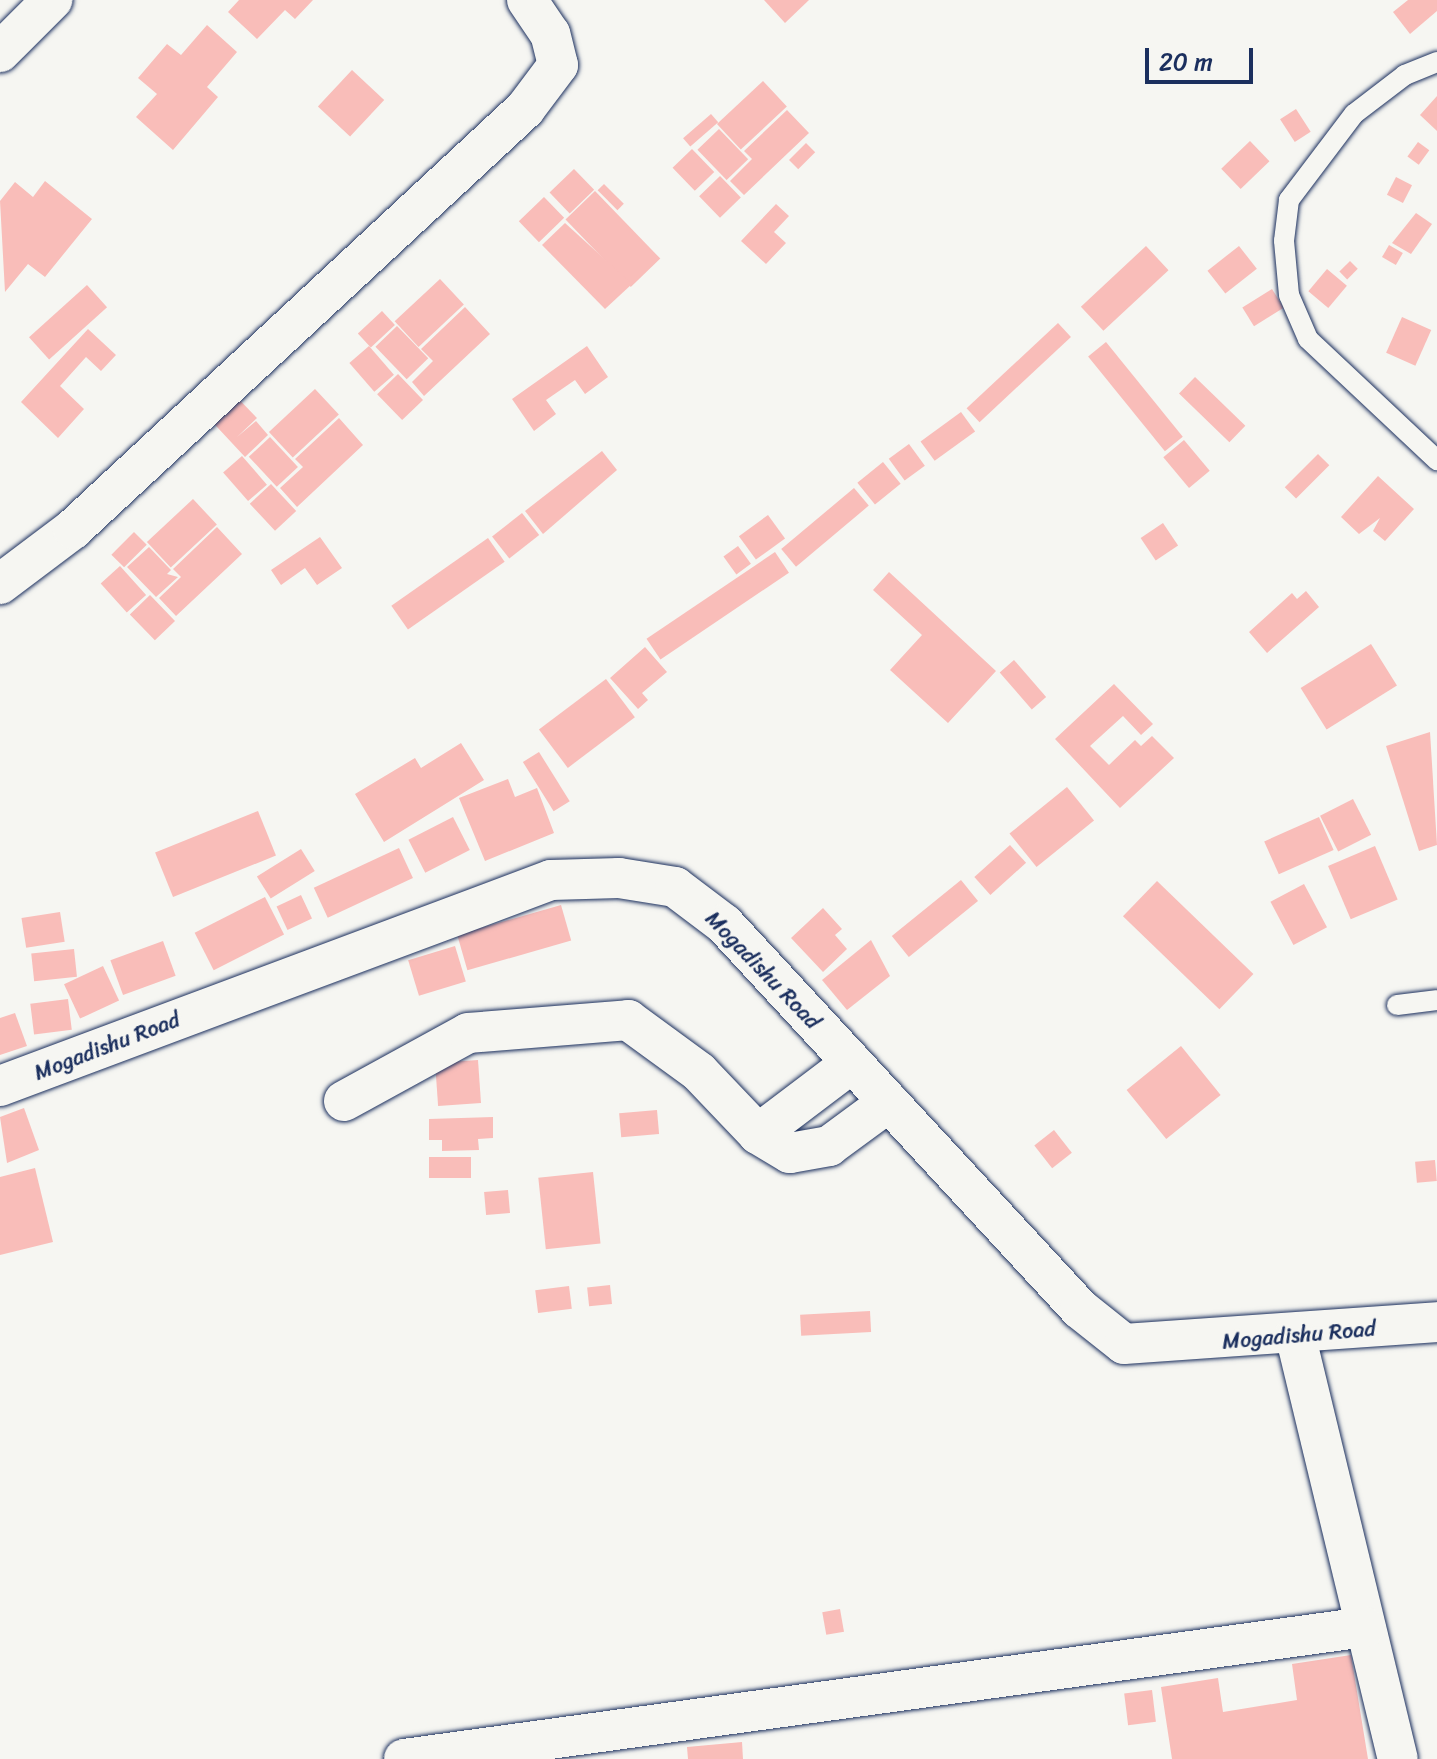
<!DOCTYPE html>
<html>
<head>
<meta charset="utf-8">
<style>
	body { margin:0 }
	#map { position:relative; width:1437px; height:1759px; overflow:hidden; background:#f6f6f2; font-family:Sriracha,sans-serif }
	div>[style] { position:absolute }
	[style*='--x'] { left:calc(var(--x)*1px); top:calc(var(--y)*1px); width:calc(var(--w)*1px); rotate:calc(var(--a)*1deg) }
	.building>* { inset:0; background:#f9bdb9; transform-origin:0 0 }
	.roads { filter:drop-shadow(0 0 2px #1b2f5e) drop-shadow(0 0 2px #1b2f5e) }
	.lane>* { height:20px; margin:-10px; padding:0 10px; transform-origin:10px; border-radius:10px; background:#f6f6f2 }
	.street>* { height:40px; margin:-20px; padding:0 20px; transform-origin:20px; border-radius:20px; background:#f6f6f2 }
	span { translate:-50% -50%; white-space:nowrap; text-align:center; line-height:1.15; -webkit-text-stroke:6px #f6f6f2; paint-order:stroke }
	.street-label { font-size:22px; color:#1b2f5e }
	.scale { position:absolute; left:1145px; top:48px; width:108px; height:36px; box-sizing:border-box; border:4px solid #1b2f5e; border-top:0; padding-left:10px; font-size:24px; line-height:28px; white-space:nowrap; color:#1b2f5e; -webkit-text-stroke:6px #f6f6f2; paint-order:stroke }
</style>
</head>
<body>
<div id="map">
	<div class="building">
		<div style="clip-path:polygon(239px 0,313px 0,295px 19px,285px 10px,257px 39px,228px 12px)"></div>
		<div style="clip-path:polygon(764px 0,809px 0,785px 23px)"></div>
		<div style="clip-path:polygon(1408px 0,1437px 0,1437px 11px,1410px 34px,1393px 12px)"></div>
		<div style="clip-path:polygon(207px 25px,237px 52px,207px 87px,218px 97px,173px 150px,136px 117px,157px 94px,138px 78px,167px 44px,181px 55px)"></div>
		<div style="left:352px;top:70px;width:44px;height:50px;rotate:43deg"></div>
		<div style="left:763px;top:81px;width:35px;height:63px;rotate:47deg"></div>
		<div style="clip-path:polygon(1437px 96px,1437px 131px,1420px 115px)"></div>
		<div style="left:1296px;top:109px;width:27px;height:19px;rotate:57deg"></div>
		<div style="clip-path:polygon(787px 110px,809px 133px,744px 195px,730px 181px,752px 159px,744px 151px)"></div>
		<div style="left:711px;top:114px;width:11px;height:37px;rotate:49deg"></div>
		<div style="left:719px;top:129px;width:42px;height:30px;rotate:46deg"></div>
		<div style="left:1250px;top:141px;width:28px;height:40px;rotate:46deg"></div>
		<div style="left:1418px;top:142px;width:14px;height:18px;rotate:36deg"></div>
		<div style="left:806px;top:143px;width:13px;height:24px;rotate:45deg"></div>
		<div style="left:692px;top:149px;width:32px;height:27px;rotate:46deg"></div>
		<div style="left:574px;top:169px;width:29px;height:34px;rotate:46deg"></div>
		<div style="left:720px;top:176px;width:30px;height:29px;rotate:46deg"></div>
		<div style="left:1396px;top:177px;width:18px;height:20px;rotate:27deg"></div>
		<div style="clip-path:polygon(45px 181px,92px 219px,45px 277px,28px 264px,5px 292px,0 201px,15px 182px,33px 197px)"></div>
		<div style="left:604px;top:184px;width:28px;height:9px;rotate:45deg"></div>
		<div style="left:595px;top:191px;width:94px;height:41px;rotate:46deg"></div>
		<div style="left:544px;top:197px;width:29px;height:35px;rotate:46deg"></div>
		<div style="clip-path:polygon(776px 204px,789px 216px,774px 232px,786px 243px,766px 264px,741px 241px)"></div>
		<div style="clip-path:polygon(1416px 213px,1432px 224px,1411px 254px,1392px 243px)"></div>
		<div style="clip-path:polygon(565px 223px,632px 284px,605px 309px,542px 245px)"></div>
		<div style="left:1389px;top:245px;width:16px;height:14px;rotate:30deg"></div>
		<div style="left:1146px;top:246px;width:33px;height:89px;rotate:47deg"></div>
		<div style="left:1239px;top:246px;width:29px;height:40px;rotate:52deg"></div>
		<div style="left:1350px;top:261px;width:11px;height:15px;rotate:45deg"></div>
		<div style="left:1327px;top:269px;width:26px;height:29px;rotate:40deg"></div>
		<div style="left:440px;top:279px;width:35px;height:62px;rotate:47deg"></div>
		<div style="left:87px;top:285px;width:30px;height:78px;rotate:48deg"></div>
		<div style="left:1272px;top:289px;width:22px;height:35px;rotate:58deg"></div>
		<div style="clip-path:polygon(465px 307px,490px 334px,424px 396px,412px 382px,433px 361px,421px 349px)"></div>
		<div style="left:382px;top:311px;width:19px;height:33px;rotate:47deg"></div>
		<div style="left:1402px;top:317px;width:32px;height:39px;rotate:24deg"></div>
		<div style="left:1058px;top:323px;width:19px;height:125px;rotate:47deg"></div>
		<div style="left:397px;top:326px;width:45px;height:30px;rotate:46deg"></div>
		<div style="clip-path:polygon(88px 329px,116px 355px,101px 371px,86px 357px,60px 386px,84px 409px,58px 438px,21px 402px)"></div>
		<div style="left:1106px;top:342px;width:122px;height:23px;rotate:51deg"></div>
		<div style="left:369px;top:346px;width:38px;height:26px;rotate:49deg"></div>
		<div style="clip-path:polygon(587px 346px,608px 377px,585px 394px,575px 380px,546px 400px,556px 414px,534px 431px,512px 399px)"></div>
		<div style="left:398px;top:374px;width:36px;height:29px;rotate:46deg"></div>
		<div style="left:1195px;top:377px;width:70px;height:23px;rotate:44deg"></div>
		<div style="clip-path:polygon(229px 389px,257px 418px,237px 437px,256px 421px,268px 435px,245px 457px,204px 413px)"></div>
		<div style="left:315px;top:389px;width:35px;height:63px;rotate:47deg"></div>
		<div style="left:961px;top:412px;width:24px;height:50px;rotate:54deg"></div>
		<div style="clip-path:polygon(339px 418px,363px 445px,297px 507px,280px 488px,303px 467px,295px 459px)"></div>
		<div style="left:270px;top:437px;width:41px;height:29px;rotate:47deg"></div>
		<div style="left:1184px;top:440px;width:40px;height:27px;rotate:50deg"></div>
		<div style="left:909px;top:444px;width:27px;height:25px;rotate:54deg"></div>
		<div style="clip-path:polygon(602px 451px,617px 470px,543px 534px,525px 511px)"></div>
		<div style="left:1318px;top:454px;width:16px;height:47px;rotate:45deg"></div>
		<div style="left:242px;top:456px;width:38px;height:25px;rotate:49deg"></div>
		<div style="left:883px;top:462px;width:28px;height:33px;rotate:51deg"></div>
		<div style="clip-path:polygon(1378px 476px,1414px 509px,1385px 541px,1373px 531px,1380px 518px,1359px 534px,1341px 517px)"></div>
		<div style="left:271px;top:484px;width:37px;height:29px;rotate:47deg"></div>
		<div style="left:854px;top:488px;width:23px;height:95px;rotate:50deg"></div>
		<div style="left:193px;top:499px;width:35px;height:63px;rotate:47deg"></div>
		<div style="left:522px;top:513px;width:28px;height:38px;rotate:52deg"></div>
		<div style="left:768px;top:515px;width:29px;height:36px;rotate:54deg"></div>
		<div style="left:1163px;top:523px;width:27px;height:27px;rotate:56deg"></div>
		<div style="clip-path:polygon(217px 527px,242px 554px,176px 616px,159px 598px,181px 577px,173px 569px)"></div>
		<div style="left:134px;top:532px;width:18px;height:32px;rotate:45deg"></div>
		<div style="clip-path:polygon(320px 537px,342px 568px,317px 585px,305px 568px,281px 585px,271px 570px)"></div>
		<div style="left:488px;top:538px;width:29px;height:118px;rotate:55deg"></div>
		<div style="left:738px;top:546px;width:22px;height:18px;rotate:54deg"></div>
		<div style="clip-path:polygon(149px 547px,171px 570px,167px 574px,178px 577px,156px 597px,127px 567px)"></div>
		<div style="left:775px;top:552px;width:25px;height:155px;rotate:56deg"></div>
		<div style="left:120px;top:566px;width:39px;height:26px;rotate:48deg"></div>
		<div style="clip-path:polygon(889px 572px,996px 671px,948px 723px,890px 670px,922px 635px,873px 590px)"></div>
		<div style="clip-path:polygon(1306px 591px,1319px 607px,1267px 653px,1249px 632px,1292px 593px,1297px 599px)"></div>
		<div style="left:150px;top:595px;width:36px;height:28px;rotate:46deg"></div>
		<div style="left:1371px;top:644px;width:49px;height:83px;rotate:58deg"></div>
		<div style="clip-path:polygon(645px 647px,667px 672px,642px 693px,648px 700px,638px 709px,610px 678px)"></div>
		<div style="left:1014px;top:660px;width:49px;height:19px;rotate:49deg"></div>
		<div style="left:606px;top:679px;width:48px;height:84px;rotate:53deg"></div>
		<div style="clip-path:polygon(1114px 684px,1153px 724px,1141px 735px,1123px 716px,1090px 746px,1109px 765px,1135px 740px,1141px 746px,1152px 736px,1174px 758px,1120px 808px,1055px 739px)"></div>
		<div style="clip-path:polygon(1430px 732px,1437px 845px,1419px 851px,1386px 746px)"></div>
		<div style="clip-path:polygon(461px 743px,484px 780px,384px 842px,355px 794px,415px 758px,421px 768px)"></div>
		<div style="left:539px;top:752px;width:58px;height:19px;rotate:58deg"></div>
		<div style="clip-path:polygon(508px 779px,515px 797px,537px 788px,554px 833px,485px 861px,459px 798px)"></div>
		<div style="left:1067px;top:787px;width:43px;height:74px;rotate:51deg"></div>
		<div style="left:1353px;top:799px;width:40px;height:37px;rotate:63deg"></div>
		<div style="left:258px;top:811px;width:48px;height:111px;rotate:68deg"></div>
		<div style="left:453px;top:817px;width:37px;height:50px;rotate:63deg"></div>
		<div style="left:1319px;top:817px;width:36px;height:60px;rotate:66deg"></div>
		<div style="left:1010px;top:845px;width:24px;height:48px;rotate:48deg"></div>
		<div style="left:1375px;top:846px;width:58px;height:51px;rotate:67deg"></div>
		<div style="left:399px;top:848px;width:33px;height:94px;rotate:65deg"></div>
		<div style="left:301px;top:849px;width:26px;height:52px;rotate:58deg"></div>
		<div style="left:961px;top:880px;width:27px;height:89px;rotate:51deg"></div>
		<div style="left:1157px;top:881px;width:134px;height:49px;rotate:44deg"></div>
		<div style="left:1304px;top:884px;width:49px;height:38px;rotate:62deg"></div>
		<div style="left:301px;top:895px;width:26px;height:27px;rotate:65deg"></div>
		<div style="left:265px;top:897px;width:42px;height:79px;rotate:63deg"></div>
		<div style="left:561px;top:905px;width:37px;height:108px;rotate:74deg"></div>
		<div style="clip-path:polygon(823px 908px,842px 929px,835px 935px,847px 949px,823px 972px,791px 938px)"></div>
		<div style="left:60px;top:912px;width:30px;height:39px;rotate:81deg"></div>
		<div style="clip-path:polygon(871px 940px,890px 976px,847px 1010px,822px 980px)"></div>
		<div style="left:163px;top:941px;width:37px;height:56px;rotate:70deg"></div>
		<div style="left:455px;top:946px;width:37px;height:49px;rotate:73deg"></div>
		<div style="left:74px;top:949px;width:28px;height:43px;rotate:84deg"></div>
		<div style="left:103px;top:966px;width:38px;height:43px;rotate:65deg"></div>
		<div style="left:68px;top:999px;width:31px;height:38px;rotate:83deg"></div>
		<div style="clip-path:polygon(15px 1013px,27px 1046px,0 1055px,0 1018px)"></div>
		<div style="left:1181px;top:1046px;width:63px;height:70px;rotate:51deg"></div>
		<div style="left:478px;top:1060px;width:43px;height:43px;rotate:86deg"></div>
		<div style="clip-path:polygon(24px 1108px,39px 1150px,7px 1163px,0 1117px)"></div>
		<div style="left:657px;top:1110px;width:24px;height:38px;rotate:85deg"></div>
		<div style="clip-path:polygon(493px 1117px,493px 1138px,478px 1139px,479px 1150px,442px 1151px,442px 1140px,429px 1140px,429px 1119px)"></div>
		<div style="left:1054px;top:1130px;width:29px;height:25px;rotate:52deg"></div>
		<div style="left:471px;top:1157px;width:21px;height:42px;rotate:90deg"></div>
		<div style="left:1435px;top:1160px;width:21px;height:20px;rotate:85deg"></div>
		<div style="clip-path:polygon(35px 1168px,53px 1242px,0 1255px,0 1177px)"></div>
		<div style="left:593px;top:1172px;width:72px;height:55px;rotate:84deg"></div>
		<div style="left:508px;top:1190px;width:23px;height:24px;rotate:85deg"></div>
		<div style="left:610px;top:1285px;width:19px;height:23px;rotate:84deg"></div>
		<div style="left:569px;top:1286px;width:23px;height:34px;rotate:83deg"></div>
		<div style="left:870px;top:1311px;width:21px;height:70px;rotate:87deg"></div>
		<div style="left:840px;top:1609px;width:23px;height:18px;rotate:80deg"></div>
		<div style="clip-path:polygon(1351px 1655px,1368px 1759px,1172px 1759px,1161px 1687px,1218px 1678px,1223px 1712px,1297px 1700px,1292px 1664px)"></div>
		<div style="left:1152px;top:1690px;width:32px;height:28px;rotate:83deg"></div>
		<div style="clip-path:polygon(742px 1742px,743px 1759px,688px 1759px,687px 1747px)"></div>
	</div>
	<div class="roads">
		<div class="lane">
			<div style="--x:1437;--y:62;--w:35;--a:158"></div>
			<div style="--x:1405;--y:75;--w:64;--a:142.6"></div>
			<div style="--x:1354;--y:114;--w:108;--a:127.1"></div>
			<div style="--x:1289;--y:200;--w:41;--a:97"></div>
			<div style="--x:1284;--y:241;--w:54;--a:84.7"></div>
			<div style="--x:1289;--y:295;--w:48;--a:66.6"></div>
			<div style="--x:1308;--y:339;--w:177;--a:43.2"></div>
			<div style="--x:1397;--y:1005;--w:40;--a:-7.1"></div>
		</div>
		<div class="street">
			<div style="--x:0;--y:52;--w:74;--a:-45"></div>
			<div style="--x:0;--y:584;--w:91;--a:-37"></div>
			<div style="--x:73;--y:529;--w:617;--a:-42.9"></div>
			<div style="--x:525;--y:109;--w:55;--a:-53.1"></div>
			<div style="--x:558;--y:65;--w:32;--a:-104"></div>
			<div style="--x:550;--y:34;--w:41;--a:-124.1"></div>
			<div style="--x:0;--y:1086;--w:588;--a:-20.5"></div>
			<div style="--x:551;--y:880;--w:68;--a:-1.7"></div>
			<div style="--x:619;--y:878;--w:57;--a:9.1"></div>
			<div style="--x:675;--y:887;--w:61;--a:37.1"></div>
			<div style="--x:724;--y:924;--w:524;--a:47.24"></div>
			<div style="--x:1080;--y:1309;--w:56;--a:38.5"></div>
			<div style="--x:1124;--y:1344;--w:314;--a:-4"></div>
			<div style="--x:344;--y:1101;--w:141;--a:-28.7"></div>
			<div style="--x:468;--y:1033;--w:161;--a:-4.6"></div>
			<div style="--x:628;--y:1020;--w:88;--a:36.2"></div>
			<div style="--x:699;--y:1072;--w:86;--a:46.4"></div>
			<div style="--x:758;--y:1134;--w:118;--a:-37.1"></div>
			<div style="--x:758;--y:1134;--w:37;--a:31"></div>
			<div style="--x:790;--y:1153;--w:40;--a:-10"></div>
			<div style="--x:829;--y:1146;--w:74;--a:-36.3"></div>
			<div style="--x:1295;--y:1334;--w:437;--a:76.4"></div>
			<div style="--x:404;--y:1759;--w:970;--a:-7.82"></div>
		</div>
	</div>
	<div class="street-label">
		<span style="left:763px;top:970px;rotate:46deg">Mogadishu Road</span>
		<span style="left:107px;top:1046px;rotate:-21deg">Mogadishu Road</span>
		<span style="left:1299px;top:1335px;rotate:-5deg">Mogadishu Road</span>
	</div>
	<div class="scale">20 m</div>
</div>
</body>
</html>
